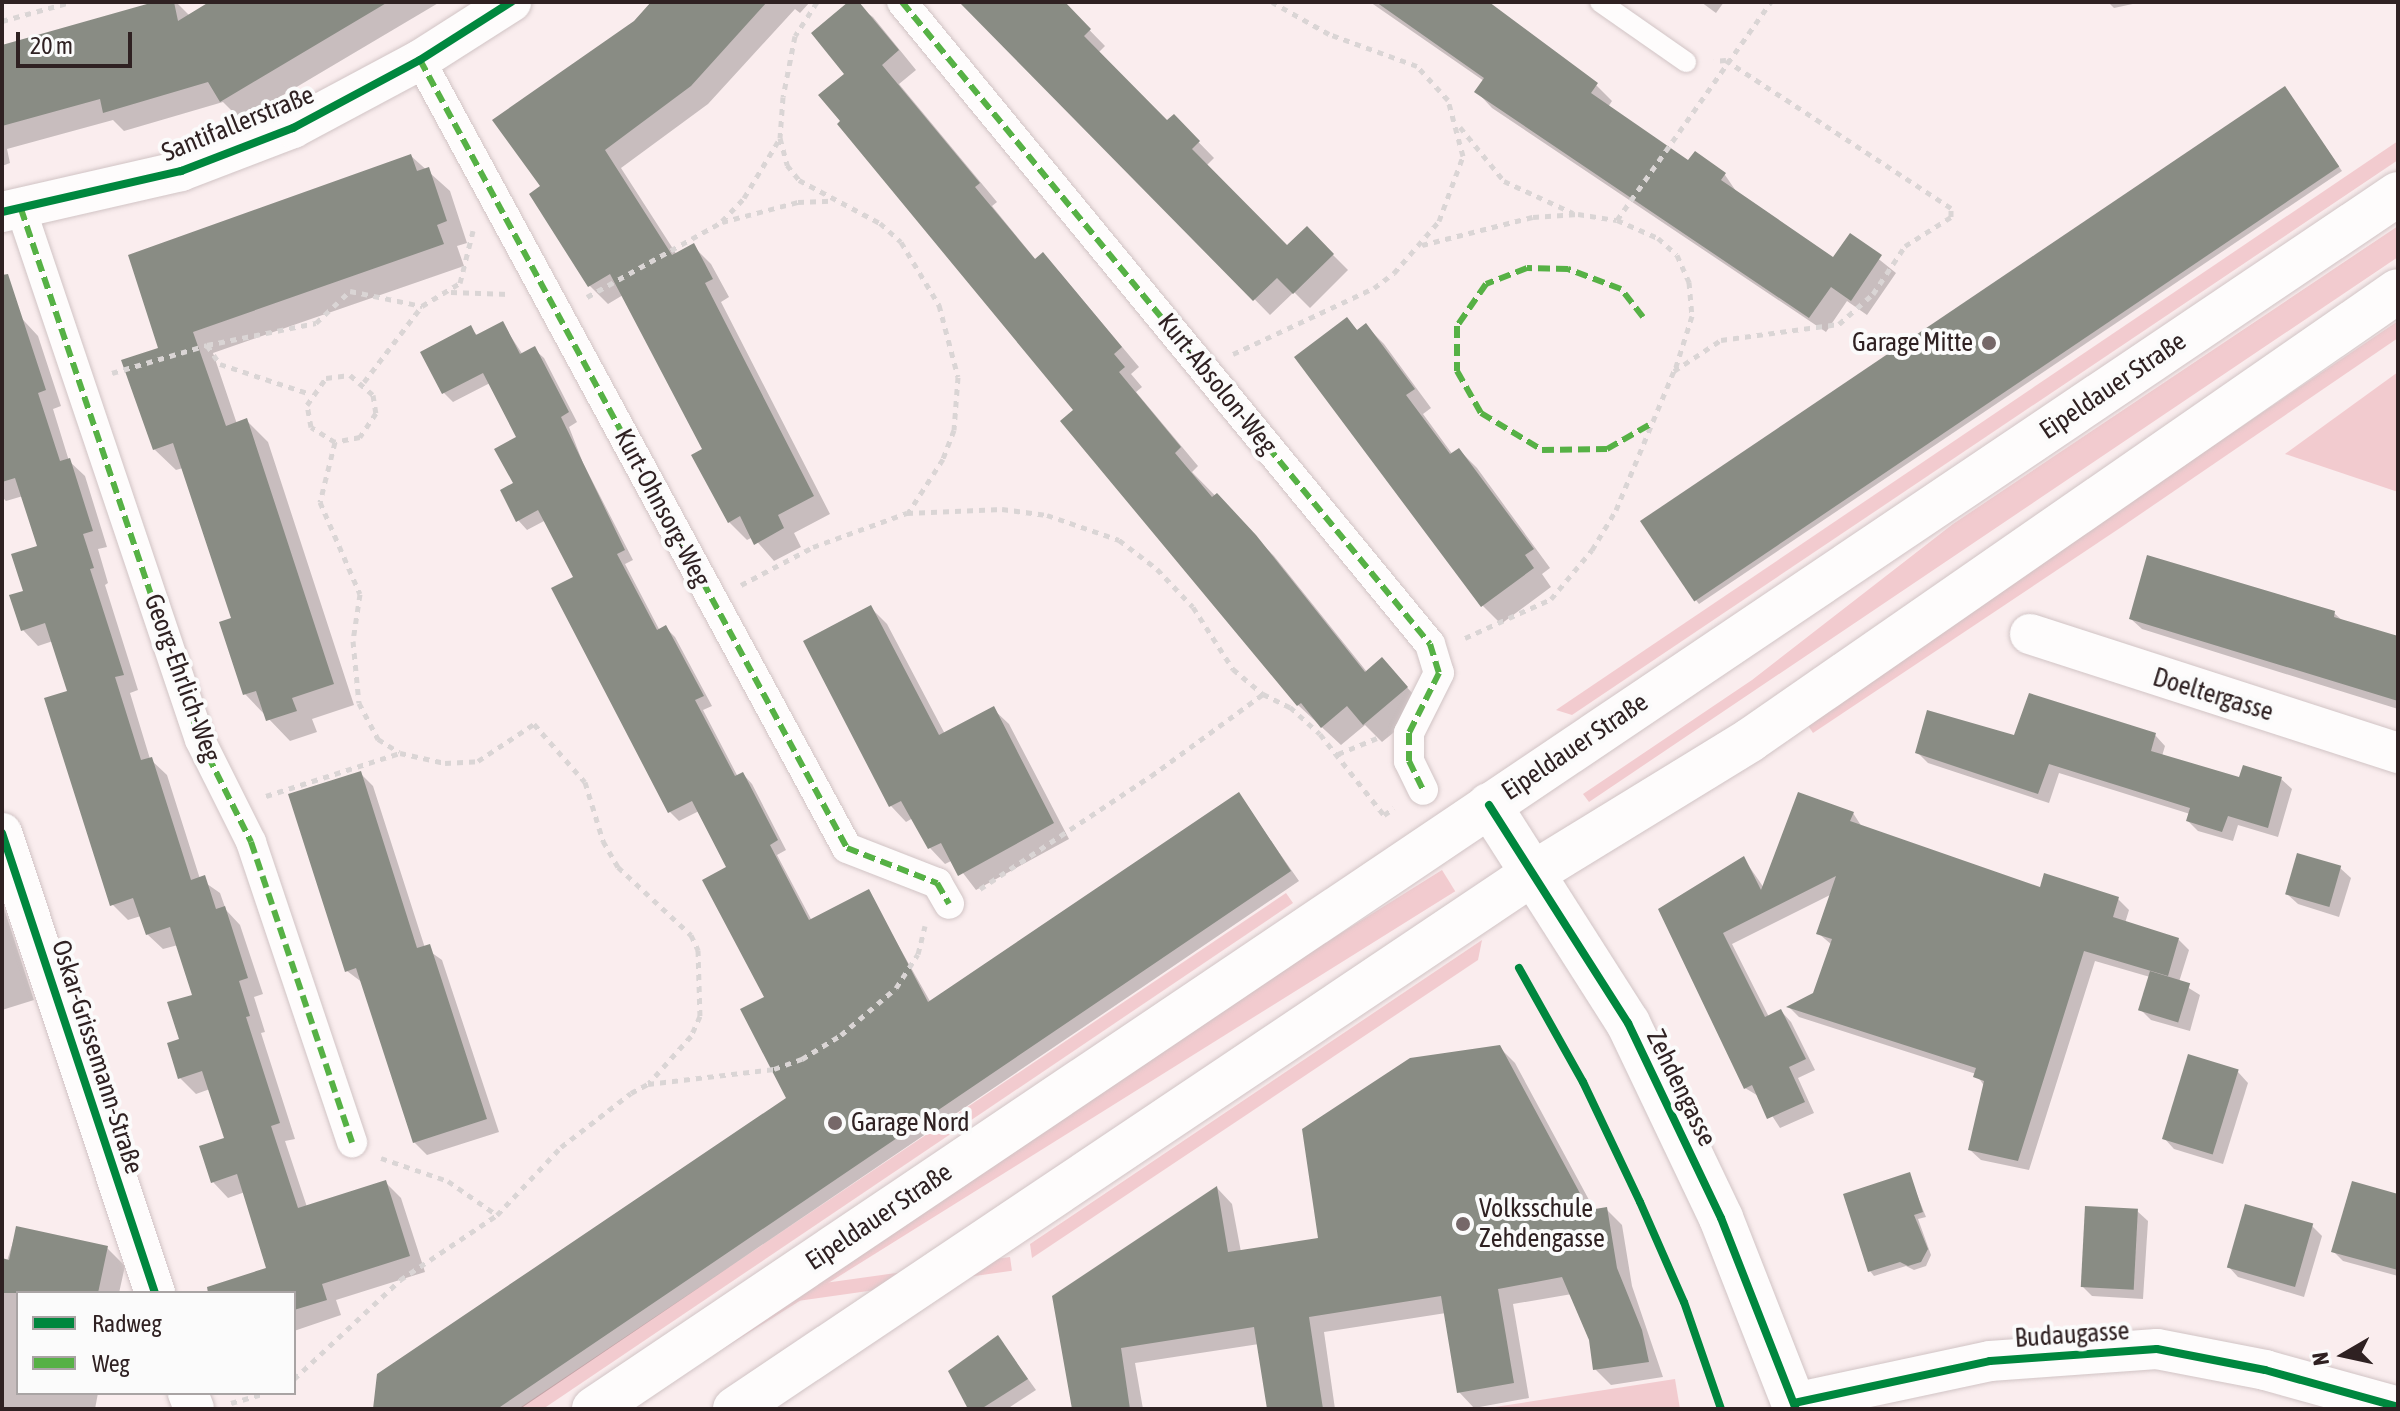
<!DOCTYPE html>
<html>
<head>
<meta charset="utf-8">
<style>
	body { margin:0 }
	#map { position:relative; width:2400px; height:1411px; overflow:hidden; background:#faedee; font-family:"Asap Condensed",sans-serif }
	div>[style] { position:absolute }
	[style*='--x'] { left:calc(var(--x)*1px); top:calc(var(--y)*1px); width:calc(var(--w)*1px); rotate:calc(var(--a)*1deg) }
	.green>* { inset:0; background:#f2cbcf; transform-origin:0 0 }
	.shadow>* { inset:0; background:#0003 }
	.building>* { inset:0; background:#898c84; transform-origin:0 0 }
	.path>* { height:5px; margin-top:-2.5px; transform-origin:0; background:repeating-linear-gradient(90deg,#dad5d5 0 6px,transparent 0 12px) }
	.roads { filter:drop-shadow(0 0 2px #d1c4c5) drop-shadow(0 0 2px #d1c4c5) }
	.service>* { height:20px; margin:-10px; padding:0 10px; transform-origin:10px; border-radius:10px; background:#fefcfc }
	.pedestrian>* { height:30px; margin:-15px; padding:0 15px; transform-origin:15px; border-radius:15px; background:#fefcfc }
	.minor>* { height:40px; margin:-20px; padding:0 20px; transform-origin:20px; border-radius:20px; background:#fefcfc }
	.tertiary>* { height:44px; margin:-22px; padding:0 22px; transform-origin:22px; border-radius:22px; background:#fefcfc }
	.secondary>* { height:44px; margin:-22px; padding:0 22px; transform-origin:22px; border-radius:22px; background:#fefcfc }
	.quiet>* { height:6px; margin-top:-3px; transform-origin:0; background:repeating-linear-gradient(90deg,#56b145 0 12px,transparent 0 18px) }
	.cycleway>* { height:8px; margin:-4px; padding:0 4px; transform-origin:4px; border-radius:4px; background:#00873e }
	.dots>* { width:22px; height:22px; translate:-50% -50%; box-sizing:border-box; border:4px solid #fbfbfb; border-radius:50% }
	span { translate:-50% -50%; white-space:nowrap; text-align:center; line-height:1.15; -webkit-text-stroke:8px #fbfbfb; paint-order:stroke }
	.street-label { font-size:26px; color:#2f2122 }
	.poi-label { font-size:26px; color:#2f2122 }
	.right { translate:-100% -50%; text-align:right }
	.left { translate:0 -50%; text-align:left }
	.frame { position:absolute; inset:0; border:4px solid #2f2122; pointer-events:none }
	.legend { position:absolute; left:16px; top:1291px; width:280px; height:104px; box-sizing:border-box; background:#fbfbfb; border:2px solid #a9a4a4; margin:0; padding:10px 14px; list-style:none; font-size:24px; color:#2f2122 }
	.legend li { display:flex; align-items:center; gap:16px; height:40px }
	.legend b { width:40px; border:2px solid #a9a4a4 }
	.north { position:absolute; left:2304px; top:1315px; width:80px; height:80px; -webkit-text-stroke:6px #fbfbfb; paint-order:stroke; rotate:261deg; font-size:22px; font-weight:700; line-height:32px; text-align:center; color:#2f2122 }
	.north::after { content:''; display:block; margin:auto; width:28px; height:36px; background:#2f2122; clip-path:polygon(50% 0,100% 100%,50% 72%,0 100%) }
	.scale { position:absolute; left:16px; top:32px; width:116px; height:36px; box-sizing:border-box; border:4px solid #2f2122; border-top:0; padding-left:10px; font-size:24px; line-height:28px; white-space:nowrap; color:#2f2122; -webkit-text-stroke:6px #fbfbfb; paint-order:stroke }
</style>
</head>
<body>
<div id="map">
	<div class="green">
		<div style="clip-path:polygon(2398px 141px,2398px 160px,1572px 715px,1556px 710px)"></div>
		<div style="clip-path:polygon(2398px 226px,2398px 257px,1589px 802px,1583px 794px,1752px 680px,1953px 524px)"></div>
		<div style="clip-path:polygon(2398px 321px,2398px 338px,2120px 528px,1813px 733px,1805px 721px)"></div>
		<div style="clip-path:polygon(2398px 372px,2398px 492px,2285px 454px)"></div>
		<div style="left:1442px;top:870px;width:25px;height:965px;rotate:58deg"></div>
		<div style="clip-path:polygon(1286px 893px,1293px 903px,543px 1409px,518px 1409px)"></div>
		<div style="clip-path:polygon(1482px 940px,1478px 960px,1032px 1258px,1030px 1244px)"></div>
		<div style="left:1010px;top:1257px;width:14px;height:271px;rotate:82deg"></div>
		<div style="clip-path:polygon(1675px 1379px,1680px 1409px,1482px 1409px)"></div>
	</div>
	<div class="shadow">
		<div style="clip-path:polygon(161px 2px,176px 2px,190px 16px,213px 2px,440px 2px,241px 120px,223px 102px,124px 131px,113px 120px,7px 149px,10px 163px,2px 166px,2px 47px)"></div>
		<div style="clip-path:polygon(654px 2px,810px 2px,800px 13px,795px 9px,708px 104px,621px 168px,677px 255px,693px 246px,711px 264px,729px 297px,721px 302px,830px 514px,794px 533px,801px 547px,774px 561px,753px 537px,747px 540px,729px 522px,704px 450px,623px 295px,608px 304px,590px 286px,543px 186px,636px 23px)"></div>
		<div style="clip-path:polygon(851px 2px,873px 17px,916px 70px,899px 84px,997px 202px,992px 206px,1036px 260px,1043px 255px,1061px 274px,1139px 367px,1131px 374px,1142px 387px,1136px 392px,1198px 466px,1192px 472px,1274px 556px,1367px 672px,1382px 660px,1425px 707px,1382px 742px,1365px 725px,1341px 745px,1298px 705px,1076px 411px,847px 74px)"></div>
		<div style="clip-path:polygon(963px 2px,1064px 4px,1105px 46px,1098px 53px,1167px 123px,1174px 117px,1214px 158px,1206px 166px,1287px 248px,1307px 229px,1348px 270px,1310px 308px,1294px 292px,1270px 315px)"></div>
		<div style="clip-path:polygon(1370px 2px,1483px 2px,1596px 85px,1612px 101px,1608px 107px,1689px 163px,1695px 154px,1725px 175px,1738px 194px,1834px 260px,1850px 236px,1896px 273px,1867px 315px,1847px 301px,1826px 332px,1492px 108px,1477px 92px,1484px 81px)"></div>
		<div style="clip-path:polygon(1701px 2px,1724px 2px,1716px 13px)"></div>
		<div style="clip-path:polygon(2108px 2px,2142px 2px,2114px 8px)"></div>
		<div style="clip-path:polygon(2289px 93px,2342px 171px,1699px 604px,1695px 599px)"></div>
		<div style="clip-path:polygon(411px 156px,450px 191px,467px 243px,457px 246px,464px 266px,213px 353px,237px 424px,247px 421px,268px 442px,354px 705px,312px 719px,317px 732px,290px 741px,245px 694px,233px 620px,183px 468px,176px 470px,154px 449px,161px 349px)"></div>
		<div style="clip-path:polygon(2px 297px,38px 336px,61px 406px,53px 409px,69px 461px,85px 476px,107px 547px,98px 549px,108px 583px,105px 585px,138px 690px,130px 693px,150px 759px,167px 775px,200px 879px,220px 893px,226px 910px,240px 925px,263px 994px,254px 997px,265px 1032px,261px 1033px,295px 1139px,285px 1141px,307px 1207px,385px 1182px,401px 1198px,425px 1272px,336px 1300px,341px 1315px,294px 1331px,294px 1293px,245px 1293px,268px 1269px,245px 1192px,228px 1198px,213px 1182px,227px 1140px,210px 1089px,196px 1094px,180px 1078px,182px 1040px,194px 996px,178px 945px,163px 949px,147px 934px,141px 916px,128px 920px,112px 904px,69px 692px,53px 641px,38px 646px,23px 630px,25px 592px,39px 548px,23px 496px,6px 501px,2px 497px)"></div>
		<div style="clip-path:polygon(1347px 320px,1358px 331px,1366px 326px,1384px 344px,1431px 408px,1423px 414px,1453px 455px,1459px 450px,1477px 468px,1550px 568px,1542px 574px,1551px 587px,1501px 624px,1483px 606px)"></div>
		<div style="clip-path:polygon(502px 323px,523px 355px,534px 349px,544px 358px,577px 422px,569px 427px,583px 463px,633px 560px,625px 564px,660px 631px,666px 628px,675px 637px,712px 706px,703px 710px,738px 777px,743px 774px,752px 784px,786px 850px,777px 855px,812px 921px,868px 892px,931px 1003px,1239px 795px,1299px 881px,520px 1409px,375px 1409px,788px 1099px,766px 998px,728px 868px,699px 811px,679px 821px,670px 812px,554px 589px,576px 578px,546px 520px,527px 530px,518px 520px,519px 438px,490px 383px,453px 402px,444px 393px,470px 328px,478px 336px)"></div>
		<div style="clip-path:polygon(871px 608px,887px 624px,945px 734px,993px 709px,1009px 724px,1069px 839px,976px 890px,953px 860px,945px 864px,930px 848px,913px 818px,906px 822px,891px 806px)"></div>
		<div style="clip-path:polygon(2334px 613px,2344px 622px,2398px 638px,2398px 709px,2142px 629px,2131px 619px)"></div>
		<div style="clip-path:polygon(2155px 735px,2165px 746px,2162px 756px,2240px 780px,2281px 779px,2292px 789px,2278px 837px,2238px 825px,2233px 841px,2198px 831px,2188px 821px,2190px 814px,2059px 773px,2049px 803px,1928px 763px,1917px 752px,2015px 737px)"></div>
		<div style="clip-path:polygon(360px 773px,373px 786px,425px 948px,442px 960px,499px 1132px,427px 1155px,414px 1142px,363px 983px,347px 971px)"></div>
		<div style="clip-path:polygon(1853px 813px,1862px 827px,2041px 890px,2118px 899px,2129px 910px,2125px 923px,2178px 939px,2189px 950px,2179px 982px,2200px 995px,2190px 1031px,2151px 1020px,2141px 1010px,2150px 977px,2095px 961px,2029px 1170px,1981px 1160px,1970px 1150px,1985px 1087px,1976px 1074px,1799px 1017px,1789px 1007px,1814px 995px,1832px 945px,1818px 933px,1832px 894px,1732px 944px,1769px 1017px,1781px 1011px,1791px 1022px,1815px 1070px,1798px 1078px,1814px 1113px,1780px 1128px,1760px 1097px,1745px 1088px,1661px 909px,1744px 859px,1764px 888px)"></div>
		<div style="clip-path:polygon(2340px 868px,2351px 878px,2339px 917px,2298px 904px,2287px 894px)"></div>
		<div style="clip-path:polygon(2px 902px,34px 1000px,2px 1010px)"></div>
		<div style="clip-path:polygon(1499px 1047px,1515px 1063px,1595px 1211px,1606px 1209px,1622px 1225px,1632px 1286px,1663px 1377px,1611px 1385px,1595px 1369px,1591px 1339px,1572px 1294px,1513px 1304px,1529px 1398px,1474px 1408px,1459px 1392px,1446px 1313px,1324px 1332px,1335px 1409px,1269px 1409px,1259px 1344px,1135px 1363px,1143px 1409px,1074px 1409px,1217px 1188px,1232px 1204px,1241px 1252px,1320px 1240px)"></div>
		<div style="clip-path:polygon(2238px 1072px,2248px 1083px,2223px 1164px,2174px 1149px,2164px 1138px)"></div>
		<div style="clip-path:polygon(1909px 1175px,1926px 1217px,1918px 1219px,1931px 1255px,1926px 1266px,1914px 1270px,1906px 1266px,1874px 1276px,1870px 1271px)"></div>
		<div style="clip-path:polygon(2398px 1196px,2398px 1276px,2343px 1261px,2333px 1251px)"></div>
		<div style="clip-path:polygon(2137px 1211px,2148px 1221px,2143px 1299px,2092px 1296px,2082px 1286px)"></div>
		<div style="clip-path:polygon(2312px 1226px,2322px 1236px,2304px 1297px,2238px 1277px,2228px 1266px)"></div>
		<div style="clip-path:polygon(17px 1229px,107px 1248px,125px 1266px,119px 1293px,18px 1293px,18px 1393px,98px 1393px,95px 1409px,2px 1409px,2px 1277px)"></div>
		<div style="clip-path:polygon(998px 1337px,1036px 1390px,1007px 1409px,970px 1409px)"></div>
	</div>
	<div class="building">
		<div style="clip-path:polygon(154px 2px,174px 2px,178px 21px,209px 2px,388px 2px,220px 102px,208px 82px,103px 113px,100px 99px,2px 126px,2px 45px)"></div>
		<div style="clip-path:polygon(651px 2px,767px 2px,691px 86px,605px 150px,672px 255px,694px 243px,713px 279px,705px 283px,814px 496px,778px 515px,784px 528px,754px 545px,740px 516px,728px 523px,691px 455px,702px 449px,610px 274px,588px 287px,529px 194px,540px 186px,492px 120px,634px 21px)"></div>
		<div style="clip-path:polygon(848px 2px,859px 2px,899px 50px,882px 65px,980px 183px,975px 187px,1035px 259px,1043px 252px,1122px 347px,1114px 354px,1125px 367px,1119px 372px,1181px 447px,1175px 453px,1212px 497px,1217px 493px,1256px 535px,1365px 672px,1382px 657px,1408px 687px,1363px 725px,1347px 706px,1321px 728px,1301px 703px,1297px 706px,1060px 421px,1073px 410px,837px 124px,840px 121px,818px 95px,844px 74px,811px 33px)"></div>
		<div style="clip-path:polygon(959px 2px,1065px 2px,1091px 29px,1084px 36px,1167px 120px,1174px 114px,1200px 141px,1192px 149px,1287px 245px,1307px 226px,1334px 254px,1293px 294px,1277px 278px,1253px 301px)"></div>
		<div style="clip-path:polygon(1376px 2px,1489px 2px,1598px 83px,1591px 93px,1688px 160px,1695px 151px,1726px 173px,1721px 180px,1833px 257px,1850px 233px,1882px 255px,1851px 301px,1831px 287px,1809px 318px,1474px 92px,1484px 78px)"></div>
		<div style="left:2285px;top:86px;width:97px;height:778px;rotate:56deg"></div>
		<div style="clip-path:polygon(411px 154px,417px 171px,429px 167px,447px 221px,437px 225px,444px 244px,193px 332px,226px 426px,247px 418px,334px 684px,292px 698px,297px 711px,266px 721px,256px 691px,243px 695px,219px 622px,231px 618px,173px 443px,153px 450px,121px 360px,158px 348px,128px 255px)"></div>
		<div style="clip-path:polygon(8px 274px,46px 390px,38px 393px,60px 461px,70px 458px,93px 531px,83px 534px,94px 568px,90px 569px,124px 675px,115px 677px,141px 760px,152px 757px,191px 880px,205px 875px,216px 909px,225px 906px,248px 978px,239px 981px,250px 1016px,246px 1017px,280px 1123px,271px 1126px,298px 1208px,386px 1180px,410px 1256px,322px 1284px,327px 1300px,294px 1310px,294px 1293px,208px 1293px,207px 1287px,266px 1268px,237px 1174px,211px 1183px,199px 1146px,224px 1138px,202px 1071px,178px 1079px,167px 1043px,179px 1039px,167px 1002px,192px 995px,170px 927px,146px 935px,133px 898px,110px 906px,44px 698px,67px 691px,45px 623px,21px 631px,9px 595px,23px 591px,11px 554px,37px 546px,15px 478px,2px 482px,2px 275px)"></div>
		<div style="clip-path:polygon(1347px 317px,1357px 330px,1366px 323px,1415px 389px,1406px 395px,1450px 454px,1459px 448px,1534px 549px,1525px 555px,1534px 568px,1481px 607px,1294px 357px)"></div>
		<div style="clip-path:polygon(503px 321px,520px 354px,535px 346px,569px 412px,561px 417px,625px 550px,617px 554px,657px 630px,666px 625px,704px 696px,695px 700px,735px 776px,743px 772px,778px 840px,770px 845px,809px 920px,869px 889px,928px 1002px,1239px 792px,1291px 871px,497px 1409px,373px 1409px,377px 1374px,786px 1098px,740px 1009px,764px 997px,702px 880px,726px 867px,692px 801px,668px 813px,551px 588px,573px 577px,538px 510px,516px 522px,500px 490px,513px 483px,494px 449px,516px 437px,483px 373px,442px 394px,420px 352px,471px 325px,476px 335px)"></div>
		<div style="clip-path:polygon(2147px 555px,2335px 611px,2334px 617px,2398px 636px,2398px 701px,2129px 619px)"></div>
		<div style="clip-path:polygon(871px 605px,939px 735px,994px 706px,1054px 823px,958px 876px,941px 843px,928px 849px,901px 801px,889px 807px,803px 641px)"></div>
		<div style="clip-path:polygon(2029px 693px,2156px 733px,2151px 751px,2239px 777px,2243px 765px,2282px 777px,2268px 828px,2228px 816px,2222px 832px,2186px 821px,2190px 808px,2049px 764px,2038px 794px,1915px 753px,1927px 710px,2014px 735px)"></div>
		<div style="clip-path:polygon(361px 771px,417px 948px,430px 944px,487px 1119px,413px 1143px,356px 968px,345px 972px,288px 794px)"></div>
		<div style="clip-path:polygon(1798px 792px,1854px 812px,1850px 821px,2040px 887px,2044px 873px,2119px 897px,2113px 917px,2179px 938px,2168px 976px,2084px 951px,2018px 1161px,1968px 1150px,1984px 1081px,1973px 1077px,1976px 1068px,1786px 1007px,1813px 993px,1832px 939px,1816px 934px,1836px 876px,1723px 933px,1765px 1017px,1781px 1009px,1806px 1059px,1789px 1067px,1805px 1102px,1767px 1119px,1752px 1085px,1744px 1089px,1658px 909px,1744px 856px,1761px 890px)"></div>
		<div style="left:2297px;top:853px;width:46px;height:43px;rotate:16deg"></div>
		<div style="left:2150px;top:971px;width:42px;height:41px;rotate:17deg"></div>
		<div style="clip-path:polygon(1500px 1045px,1589px 1210px,1607px 1207px,1617px 1268px,1642px 1330px,1649px 1362px,1593px 1370px,1589px 1340px,1562px 1277px,1498px 1289px,1514px 1383px,1457px 1393px,1441px 1296px,1309px 1317px,1323px 1409px,1267px 1409px,1254px 1327px,1121px 1348px,1130px 1409px,1072px 1409px,1052px 1296px,1217px 1186px,1228px 1252px,1318px 1238px,1302px 1129px,1410px 1058px)"></div>
		<div style="left:2188px;top:1054px;width:53px;height:89px;rotate:17deg"></div>
		<div style="clip-path:polygon(1910px 1172px,1923px 1212px,1914px 1215px,1928px 1249px,1921px 1262px,1908px 1266px,1900px 1262px,1868px 1272px,1843px 1194px)"></div>
		<div style="clip-path:polygon(2352px 1181px,2398px 1194px,2398px 1270px,2331px 1252px)"></div>
		<div style="left:2245px;top:1204px;width:71px;height:66px;rotate:16deg"></div>
		<div style="left:2085px;top:1206px;width:53px;height:81px;rotate:3deg"></div>
		<div style="clip-path:polygon(16px 1226px,108px 1246px,98px 1293px,2px 1293px,2px 1258px,9px 1260px)"></div>
		<div style="clip-path:polygon(998px 1335px,1028px 1379px,981px 1409px,968px 1409px,948px 1371px)"></div>
	</div>
	<div class="path">
		<div style="--x:817;--y:2;--w:40;--a:122.9"></div>
		<div style="--x:795;--y:36;--w:62;--a:101.1"></div>
		<div style="--x:783;--y:97;--w:41;--a:94.2"></div>
		<div style="--x:780;--y:138;--w:28;--a:75"></div>
		<div style="--x:787;--y:165;--w:19;--a:51"></div>
		<div style="--x:799;--y:180;--w:92;--a:28"></div>
		<div style="--x:880;--y:223;--w:28;--a:42"></div>
		<div style="--x:901;--y:242;--w:74;--a:58.9"></div>
		<div style="--x:939;--y:305;--w:74;--a:75.2"></div>
		<div style="--x:958;--y:377;--w:53;--a:94.3"></div>
		<div style="--x:954;--y:430;--w:31;--a:111"></div>
		<div style="--x:943;--y:459;--w:64;--a:122.9"></div>
		<div style="--x:2;--y:21;--w:72;--a:-15.4"></div>
		<div style="--x:1460;--y:127;--w:70;--a:50.8"></div>
		<div style="--x:1504;--y:181;--w:76;--a:24.9"></div>
		<div style="--x:1617;--y:220;--w:267;--a:-54.8"></div>
		<div style="--x:722;--y:221;--w:32;--a:-46"></div>
		<div style="--x:744;--y:198;--w:70;--a:-59"></div>
		<div style="--x:1422;--y:245;--w:114;--a:-14.2"></div>
		<div style="--x:1533;--y:217;--w:45;--a:-3.8"></div>
		<div style="--x:1578;--y:214;--w:39;--a:9"></div>
		<div style="--x:1617;--y:220;--w:45;--a:23.7"></div>
		<div style="--x:1658;--y:238;--w:25;--a:42"></div>
		<div style="--x:1677;--y:255;--w:30;--a:66"></div>
		<div style="--x:1689;--y:282;--w:34;--a:85"></div>
		<div style="--x:1692;--y:316;--w:57;--a:107.5"></div>
		<div style="--x:451;--y:292;--w:58;--a:2"></div>
		<div style="--x:587;--y:297;--w:154;--a:-29.1"></div>
		<div style="--x:722;--y:222;--w:79;--a:-14.7"></div>
		<div style="--x:798;--y:202;--w:33;--a:-2"></div>
		<div style="--x:207;--y:345;--w:111;--a:-11.4"></div>
		<div style="--x:316;--y:323;--w:47;--a:-43.3"></div>
		<div style="--x:350;--y:291;--w:74;--a:11.8"></div>
		<div style="--x:1233;--y:354;--w:156;--a:-25.1"></div>
		<div style="--x:1374;--y:288;--w:25;--a:-37"></div>
		<div style="--x:1394;--y:273;--w:69;--a:-49.1"></div>
		<div style="--x:1439;--y:221;--w:69;--a:-69.7"></div>
		<div style="--x:1463;--y:156;--w:58;--a:-105"></div>
		<div style="--x:1448;--y:100;--w:46;--a:-132.4"></div>
		<div style="--x:1417;--y:66;--w:94;--a:-160"></div>
		<div style="--x:1329;--y:34;--w:65;--a:-150.7"></div>
		<div style="--x:112;--y:373;--w:99;--a:-16.4"></div>
		<div style="--x:207;--y:345;--w:23;--a:56"></div>
		<div style="--x:220;--y:364;--w:95;--a:18.4"></div>
		<div style="--x:364;--y:382;--w:96;--a:-52.7"></div>
		<div style="--x:422;--y:306;--w:44;--a:-31.2"></div>
		<div style="--x:460;--y:283;--w:54;--a:-76"></div>
		<div style="--x:335;--y:442;--w:28;--a:-148"></div>
		<div style="--x:311;--y:427;--w:22;--a:-100"></div>
		<div style="--x:307;--y:405;--w:33;--a:-55"></div>
		<div style="--x:326;--y:378;--w:24;--a:-7"></div>
		<div style="--x:350;--y:375;--w:30;--a:41"></div>
		<div style="--x:373;--y:395;--w:18;--a:81"></div>
		<div style="--x:376;--y:413;--w:29;--a:124"></div>
		<div style="--x:360;--y:437;--w:25;--a:169"></div>
		<div style="--x:335;--y:442;--w:62;--a:104"></div>
		<div style="--x:320;--y:502;--w:100;--a:66.5"></div>
		<div style="--x:360;--y:594;--w:48;--a:98.5"></div>
		<div style="--x:353;--y:641;--w:62;--a:84.5"></div>
		<div style="--x:359;--y:703;--w:41;--a:62.2"></div>
		<div style="--x:378;--y:739;--w:25;--a:32"></div>
		<div style="--x:741;--y:585;--w:81;--a:-27.8"></div>
		<div style="--x:813;--y:547;--w:100;--a:-19.9"></div>
		<div style="--x:907;--y:513;--w:95;--a:-2.4"></div>
		<div style="--x:1002;--y:509;--w:45;--a:7.6"></div>
		<div style="--x:1047;--y:515;--w:76;--a:19.1"></div>
		<div style="--x:1119;--y:540;--w:48;--a:37.3"></div>
		<div style="--x:1157;--y:569;--w:52;--a:46.5"></div>
		<div style="--x:1193;--y:607;--w:74;--a:57.2"></div>
		<div style="--x:1233;--y:669;--w:39;--a:40"></div>
		<div style="--x:1465;--y:638;--w:94;--a:-24.4"></div>
		<div style="--x:1551;--y:599;--w:64;--a:-50.1"></div>
		<div style="--x:1592;--y:550;--w:47;--a:-59"></div>
		<div style="--x:1616;--y:510;--w:151;--a:-67.4"></div>
		<div style="--x:1674;--y:371;--w:56;--a:-33.4"></div>
		<div style="--x:1721;--y:340;--w:119;--a:-7.7"></div>
		<div style="--x:1839;--y:324;--w:45;--a:-41.4"></div>
		<div style="--x:1873;--y:294;--w:58;--a:-56.3"></div>
		<div style="--x:1905;--y:246;--w:54;--a:-32.2"></div>
		<div style="--x:1951;--y:217;--w:9;--a:-90"></div>
		<div style="--x:1951;--y:208;--w:269;--a:-146.7"></div>
		<div style="--x:1726;--y:60;--w:12;--a:175"></div>
		<div style="--x:1338;--y:754;--w:42;--a:-22.3"></div>
		<div style="--x:266;--y:796;--w:141;--a:-17.8"></div>
		<div style="--x:400;--y:753;--w:46;--a:12.5"></div>
		<div style="--x:445;--y:763;--w:33;--a:-3"></div>
		<div style="--x:478;--y:761;--w:67;--a:-33.5"></div>
		<div style="--x:534;--y:724;--w:77;--a:48.7"></div>
		<div style="--x:585;--y:782;--w:62;--a:73"></div>
		<div style="--x:603;--y:841;--w:30;--a:60"></div>
		<div style="--x:618;--y:867;--w:100;--a:43"></div>
		<div style="--x:691;--y:935;--w:17;--a:65"></div>
		<div style="--x:698;--y:950;--w:66;--a:88.3"></div>
		<div style="--x:700;--y:1016;--w:22;--a:114"></div>
		<div style="--x:691;--y:1036;--w:63;--a:131.8"></div>
		<div style="--x:980;--y:889;--w:205;--a:-33.5"></div>
		<div style="--x:1151;--y:776;--w:139;--a:-36.2"></div>
		<div style="--x:1263;--y:694;--w:30;--a:26"></div>
		<div style="--x:1290;--y:707;--w:40;--a:42"></div>
		<div style="--x:1320;--y:734;--w:103;--a:51.7"></div>
		<div style="--x:1384;--y:815;--w:12;--a:-35"></div>
		<div style="--x:381;--y:1158;--w:71;--a:18.9"></div>
		<div style="--x:448;--y:1181;--w:60;--a:34.8"></div>
		<div style="--x:294;--y:1379;--w:145;--a:-43"></div>
		<div style="--x:400;--y:1280;--w:117;--a:-33.8"></div>
		<div style="--x:497;--y:1215;--w:93;--a:-46.7"></div>
		<div style="--x:561;--y:1147;--w:88;--a:-37.6"></div>
		<div style="--x:631;--y:1093;--w:19;--a:-28"></div>
		<div style="--x:648;--y:1084;--w:127;--a:-6.8"></div>
		<div style="--x:774;--y:1069;--w:30;--a:-20"></div>
		<div style="--x:802;--y:1059;--w:46;--a:-31.6"></div>
		<div style="--x:841;--y:1035;--w:72;--a:-40.5"></div>
		<div style="--x:896;--y:988;--w:40;--a:-57.1"></div>
		<div style="--x:918;--y:954;--w:29;--a:-76"></div>
		<div style="--x:231;--y:1403;--w:35;--a:-16"></div>
	</div>
	<div class="roads">
		<div class="service">
			<div style="--x:1600;--y:2;--w:105;--a:34.9"></div>
		</div>
		<div class="pedestrian">
			<div style="--x:902;--y:2;--w:831;--a:50.57"></div>
			<div style="--x:1430;--y:644;--w:30;--a:73"></div>
			<div style="--x:1439;--y:673;--w:67;--a:116.6"></div>
			<div style="--x:1409;--y:733;--w:28;--a:90"></div>
			<div style="--x:1409;--y:761;--w:32;--a:64"></div>
			<div style="--x:420;--y:60;--w:896;--a:61.55"></div>
			<div style="--x:847;--y:848;--w:97;--a:21.3"></div>
			<div style="--x:937;--y:883;--w:24;--a:60"></div>
			<div style="--x:21;--y:209;--w:560;--a:71.37"></div>
			<div style="--x:200;--y:740;--w:114;--a:63.4"></div>
			<div style="--x:251;--y:842;--w:317;--a:71.4"></div>
		</div>
		<div class="minor">
			<div style="--x:2;--y:212;--w:184;--a:-12.9"></div>
			<div style="--x:181;--y:171;--w:120;--a:-21"></div>
			<div style="--x:293;--y:128;--w:144;--a:-28.2"></div>
			<div style="--x:420;--y:60;--w:108;--a:-32.5"></div>
			<div style="--x:2030;--y:634;--w:387;--a:17.9"></div>
			<div style="--x:2;--y:833;--w:485;--a:71.6"></div>
			<div style="--x:188;--y:1393;--w:17;--a:69"></div>
			<div style="--x:1794;--y:1403;--w:200;--a:-12.1"></div>
			<div style="--x:1990;--y:1361;--w:167;--a:-4.1"></div>
			<div style="--x:2157;--y:1349;--w:110;--a:11"></div>
			<div style="--x:2265;--y:1370;--w:138;--a:15.5"></div>
		</div>
		<div class="tertiary">
			<div style="--x:1489;--y:805;--w:259;--a:57.5"></div>
			<div style="--x:1628;--y:1023;--w:216;--a:64.5"></div>
			<div style="--x:1721;--y:1218;--w:205;--a:68.6"></div>
		</div>
		<div class="secondary">
			<div style="--x:594;--y:1409;--w:2175;--a:-33.96"></div>
			<div style="--x:735;--y:1409;--w:964;--a:-33.87"></div>
			<div style="--x:1535;--y:872;--w:252;--a:-31.5"></div>
			<div style="--x:1750;--y:740;--w:788;--a:-34.72"></div>
		</div>
	</div>
	<div class="quiet">
		<div style="--x:902;--y:2;--w:831;--a:50.57"></div>
		<div style="--x:1430;--y:644;--w:30;--a:73"></div>
		<div style="--x:1439;--y:673;--w:67;--a:116.6"></div>
		<div style="--x:1409;--y:733;--w:28;--a:90"></div>
		<div style="--x:1409;--y:761;--w:32;--a:64"></div>
		<div style="--x:420;--y:60;--w:896;--a:61.55"></div>
		<div style="--x:847;--y:848;--w:97;--a:21.3"></div>
		<div style="--x:937;--y:883;--w:24;--a:60"></div>
		<div style="--x:21;--y:209;--w:560;--a:71.37"></div>
		<div style="--x:200;--y:740;--w:114;--a:63.4"></div>
		<div style="--x:251;--y:842;--w:317;--a:71.4"></div>
		<div style="--x:1643;--y:317;--w:36;--a:-128"></div>
		<div style="--x:1621;--y:289;--w:57;--a:-159.3"></div>
		<div style="--x:1568;--y:269;--w:41;--a:-178.6"></div>
		<div style="--x:1527;--y:268;--w:44;--a:158.7"></div>
		<div style="--x:1486;--y:284;--w:51;--a:124.6"></div>
		<div style="--x:1457;--y:326;--w:45;--a:90"></div>
		<div style="--x:1457;--y:371;--w:48;--a:60.3"></div>
		<div style="--x:1481;--y:413;--w:71;--a:31.2"></div>
		<div style="--x:1542;--y:450;--w:65;--a:-0.9"></div>
		<div style="--x:1607;--y:449;--w:48;--a:-29.7"></div>
	</div>
	<div class="cycleway">
		<div style="--x:2;--y:212;--w:184;--a:-12.9"></div>
		<div style="--x:181;--y:171;--w:120;--a:-21"></div>
		<div style="--x:293;--y:128;--w:144;--a:-28.2"></div>
		<div style="--x:420;--y:60;--w:108;--a:-32.5"></div>
		<div style="--x:1489;--y:805;--w:259;--a:57.5"></div>
		<div style="--x:1628;--y:1023;--w:216;--a:64.5"></div>
		<div style="--x:1721;--y:1218;--w:205;--a:68.6"></div>
		<div style="--x:2;--y:833;--w:485;--a:71.6"></div>
		<div style="--x:1519;--y:968;--w:131;--a:60.7"></div>
		<div style="--x:1583;--y:1082;--w:133;--a:64.6"></div>
		<div style="--x:1640;--y:1202;--w:109;--a:66.3"></div>
		<div style="--x:1684;--y:1302;--w:113;--a:70.9"></div>
		<div style="--x:1794;--y:1403;--w:200;--a:-12.1"></div>
		<div style="--x:1990;--y:1361;--w:167;--a:-4.1"></div>
		<div style="--x:2157;--y:1349;--w:110;--a:11"></div>
		<div style="--x:2265;--y:1370;--w:138;--a:15.5"></div>
	</div>
	<div class="dots">
		<div style="left:1989px;top:343px;background:#766869"></div>
		<div style="left:835px;top:1123px;background:#766869"></div>
		<div style="left:1463px;top:1224px;background:#766869"></div>
	</div>
	<div class="street-label">
		<span style="left:238px;top:124px;rotate:-22deg">Santifallerstraße</span>
		<span style="left:1217px;top:384px;rotate:51deg">Kurt-Absolon-Weg</span>
		<span style="left:2113px;top:386px;rotate:-34deg">Eipeldauer Straße</span>
		<span style="left:662px;top:508px;rotate:62deg">Kurt-Ohnsorg-Weg</span>
		<span style="left:182px;top:678px;rotate:70deg">Georg-Ehrlich-Weg</span>
		<span style="left:2213px;top:695px;rotate:17deg">Doeltergasse</span>
		<span style="left:1575px;top:747px;rotate:-34deg">Eipeldauer Straße</span>
		<span style="left:97px;top:1057px;rotate:72deg">Oskar-Grissemann-Straße</span>
		<span style="left:1681px;top:1088px;rotate:64deg">Zehdengasse</span>
		<span style="left:879px;top:1217px;rotate:-34deg">Eipeldauer Straße</span>
		<span style="left:2072px;top:1335px;rotate:-4deg">Budaugasse</span>
	</div>
	<div class="poi-label">
		<span class="right" style="left:1973px;top:343px">Garage Mitte</span>
		<span class="left" style="left:851px;top:1123px">Garage Nord</span>
		<span class="left" style="left:1479px;top:1224px">Volksschule<br>Zehdengasse</span>
	</div>
	<div class="frame"></div>
	<ul class="legend">
	<li><b style="height:10px;background:#00873e"></b>Radweg</li>
	<li><b style="height:10px;background:#56b145"></b>Weg</li>
	</ul>
	<div class="north">N</div>
	<div class="scale">20 m</div>
</div>
</body>
</html>
